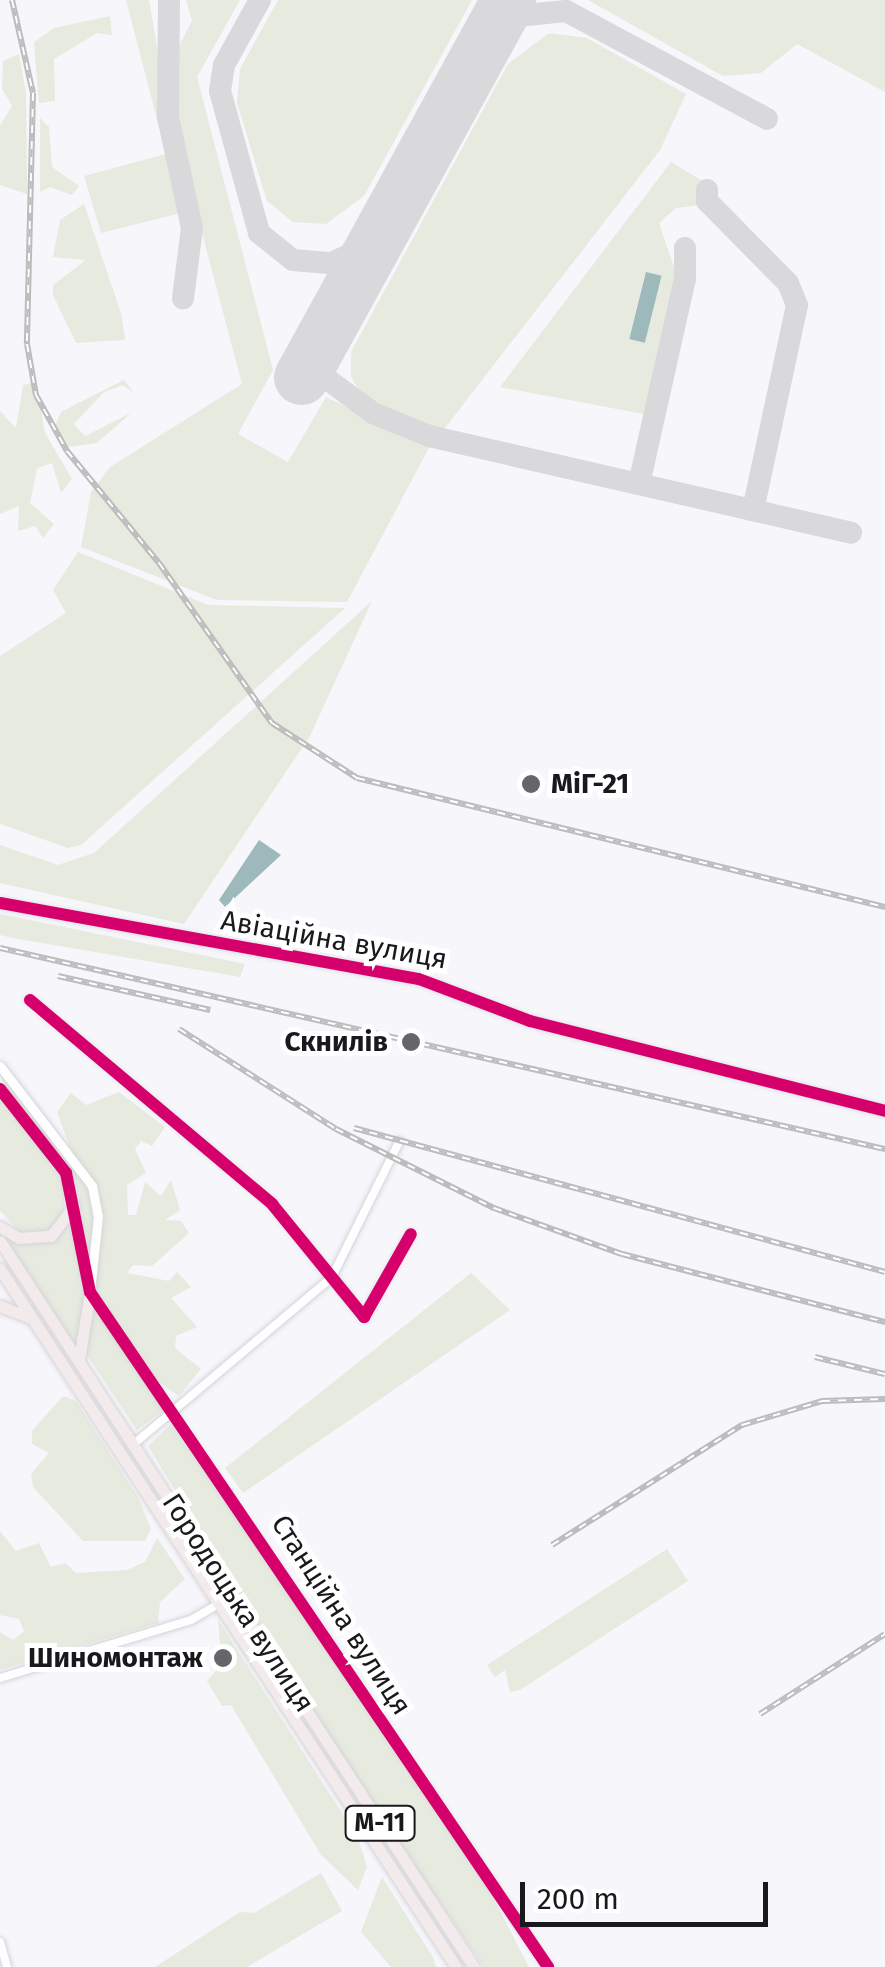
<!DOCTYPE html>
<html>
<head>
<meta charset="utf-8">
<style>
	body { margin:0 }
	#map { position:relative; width:885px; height:1967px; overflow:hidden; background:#f6f6fb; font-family:"Fira Sans",sans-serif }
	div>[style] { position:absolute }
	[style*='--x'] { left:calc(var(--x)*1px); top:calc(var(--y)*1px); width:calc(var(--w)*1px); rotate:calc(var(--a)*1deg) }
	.green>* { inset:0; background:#e6eadf }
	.water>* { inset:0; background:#9eb9bc; transform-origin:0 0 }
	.taxiway>* { height:22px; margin:-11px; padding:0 11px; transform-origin:11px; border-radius:11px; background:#d9d9dc }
	.runway>* { height:55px; margin:-27.5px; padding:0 27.5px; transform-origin:27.5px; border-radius:27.5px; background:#d9d9dc }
	.roads { filter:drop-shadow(0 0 2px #d4d4d8) drop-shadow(0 0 2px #d4d4d8) }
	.minor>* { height:8px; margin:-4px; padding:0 4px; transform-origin:4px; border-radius:4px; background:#fefefe }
	.tertiary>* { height:9px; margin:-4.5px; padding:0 4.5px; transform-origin:4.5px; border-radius:4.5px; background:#fefefe }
	.primary>* { height:11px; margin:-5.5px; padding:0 5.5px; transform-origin:5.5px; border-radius:5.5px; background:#f3ebeb }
	.rail>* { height:6px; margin-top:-3px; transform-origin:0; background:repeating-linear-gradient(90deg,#fff 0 8px,#bcbcbd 0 16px); box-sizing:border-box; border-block:2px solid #bcbcbd }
	.cycleway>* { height:12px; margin:-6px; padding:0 6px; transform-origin:6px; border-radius:6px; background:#d6006c }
	.dots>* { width:28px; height:28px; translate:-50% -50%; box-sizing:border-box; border:5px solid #fff; border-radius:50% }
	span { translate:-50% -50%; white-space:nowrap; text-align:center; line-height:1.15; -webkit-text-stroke:10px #fff; paint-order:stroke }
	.shield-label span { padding:2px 8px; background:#fff; border:2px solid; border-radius:8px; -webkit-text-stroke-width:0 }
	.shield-label { font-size:25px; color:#19181c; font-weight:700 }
	.poi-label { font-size:28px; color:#19181c; font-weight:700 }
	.left { translate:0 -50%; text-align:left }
	.right { translate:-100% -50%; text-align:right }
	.street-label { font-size:28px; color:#19181c }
	.scale { position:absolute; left:520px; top:1882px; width:248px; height:45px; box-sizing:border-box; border:5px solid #19181c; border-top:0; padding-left:12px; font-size:30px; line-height:35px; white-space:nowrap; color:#19181c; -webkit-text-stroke:8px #fff; paint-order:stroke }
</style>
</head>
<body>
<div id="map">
	<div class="green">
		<div style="clip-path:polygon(126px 0,149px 0,185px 212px,101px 233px,84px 176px,166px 154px)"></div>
		<div style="clip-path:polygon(186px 0,240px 0,197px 77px,273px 370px,238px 434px,288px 462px,326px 397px,430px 446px,347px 602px,217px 600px,81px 547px,91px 492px,110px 467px,242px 384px,171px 116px,171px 61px,192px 21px)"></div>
		<div style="clip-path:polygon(278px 0,472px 0,364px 196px,326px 224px,293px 222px,267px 201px,237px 103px,240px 69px)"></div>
		<div style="clip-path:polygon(588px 0,885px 0,885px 92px,797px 44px,761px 73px,723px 76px)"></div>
		<div style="clip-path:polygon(110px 16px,112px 35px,97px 33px,54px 59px,55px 101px,39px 103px,34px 42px,54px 28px)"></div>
		<div style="clip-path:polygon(549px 33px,587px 38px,686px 94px,660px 150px,441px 433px,364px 398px,351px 377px,351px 352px,508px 64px)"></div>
		<div style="clip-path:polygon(19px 54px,26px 93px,27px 194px,0 185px,0 126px,12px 106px,2px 89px,3px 61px)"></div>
		<div style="clip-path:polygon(40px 118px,49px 127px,52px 167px,79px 186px,72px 195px,50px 187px,40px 192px)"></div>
		<div style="clip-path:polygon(671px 162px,706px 183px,701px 205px,676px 208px,659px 223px,680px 285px,649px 415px,500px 387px)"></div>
		<div style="clip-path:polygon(84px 204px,121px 313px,125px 340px,76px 343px,53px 295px,53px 285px,86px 260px,53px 257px,60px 220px)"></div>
		<div style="clip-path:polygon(124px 380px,134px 393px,123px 385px,104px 392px,74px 424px,85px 436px,131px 413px,97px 443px,69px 447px,55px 426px,61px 412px)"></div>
		<div style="clip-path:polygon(36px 382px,45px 433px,72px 479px,61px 493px,52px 463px,37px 468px,30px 503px,54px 524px,43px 538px,35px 526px,18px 531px,19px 506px,0 514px,0 411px,16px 428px,23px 385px)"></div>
		<div style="clip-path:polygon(78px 552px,208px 605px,345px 608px,81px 845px,68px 848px,0 824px,0 656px,66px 613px,53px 590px)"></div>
		<div style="clip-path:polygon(372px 601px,310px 736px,184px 924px,0 883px,0 845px,58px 865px,94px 853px)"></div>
		<div style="clip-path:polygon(0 914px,221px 959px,245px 964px,240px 977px,13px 938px,0 935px)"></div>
		<div style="clip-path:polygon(0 1075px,72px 1153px,57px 1112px,71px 1093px,86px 1105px,119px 1092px,165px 1127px,152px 1146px,141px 1141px,135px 1149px,146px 1173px,127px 1185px,128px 1215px,136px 1215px,145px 1182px,161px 1196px,171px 1180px,180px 1210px,165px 1220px,181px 1221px,189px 1233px,152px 1266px,133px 1265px,127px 1273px,169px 1281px,177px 1272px,191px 1287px,171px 1298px,197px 1327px,176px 1336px,175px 1348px,201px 1369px,179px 1396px,157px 1381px,99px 1301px,75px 1183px)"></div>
		<div style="clip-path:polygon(0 1097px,66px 1183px,63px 1217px,52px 1230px,22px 1234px,0 1211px)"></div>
		<div style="clip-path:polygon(71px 1223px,85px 1288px,75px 1349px,7px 1240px,46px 1243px)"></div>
		<div style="clip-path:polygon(471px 1273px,510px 1310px,243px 1493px,225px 1468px)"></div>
		<div style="clip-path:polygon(93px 1301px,166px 1408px,137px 1430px,83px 1349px)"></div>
		<div style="clip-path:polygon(63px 1396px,76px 1401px,138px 1497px,151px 1529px,145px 1541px,83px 1541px,33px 1487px,31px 1474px,49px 1453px,32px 1444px,32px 1431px)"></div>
		<div style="clip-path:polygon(171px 1424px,474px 1861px,529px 1967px,484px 1967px,339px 1756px,148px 1446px)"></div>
		<div style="clip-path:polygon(0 1531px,16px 1551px,39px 1543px,51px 1567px,65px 1563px,76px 1573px,127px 1570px,145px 1562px,157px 1538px,185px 1579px,160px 1602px,158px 1623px,0 1670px,0 1632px,13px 1640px,24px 1631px,19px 1619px,0 1615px)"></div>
		<div style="clip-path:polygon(667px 1549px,688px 1581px,520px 1690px,510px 1692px,505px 1670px,495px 1677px,487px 1665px)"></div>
		<div style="clip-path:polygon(218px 1620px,358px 1838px,367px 1867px,358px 1890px,321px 1855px,231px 1705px,222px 1706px,207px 1681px,222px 1664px)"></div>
		<div style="clip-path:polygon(321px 1873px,342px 1911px,247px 1967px,155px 1967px,240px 1912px,254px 1913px)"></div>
		<div style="clip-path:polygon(382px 1877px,433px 1957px,436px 1967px,391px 1967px,361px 1932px)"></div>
	</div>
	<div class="water">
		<div style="left:646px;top:272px;width:16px;height:69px;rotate:14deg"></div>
		<div style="clip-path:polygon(259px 840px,281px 855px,225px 907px,219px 900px)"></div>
	</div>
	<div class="taxiway">
		<div style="--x:169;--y:0;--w:117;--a:90.5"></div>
		<div style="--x:168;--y:117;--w:114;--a:77.8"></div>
		<div style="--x:192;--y:228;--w:71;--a:97.3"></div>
		<div style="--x:260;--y:0;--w:74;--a:119"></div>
		<div style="--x:224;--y:65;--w:26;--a:99"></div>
		<div style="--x:220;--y:91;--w:147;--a:74.6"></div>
		<div style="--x:259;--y:233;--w:43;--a:38.5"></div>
		<div style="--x:293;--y:260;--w:38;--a:5"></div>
		<div style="--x:331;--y:263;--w:35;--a:-24"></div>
		<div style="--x:363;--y:249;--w:41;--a:-50.9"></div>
		<div style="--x:480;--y:52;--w:52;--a:-44.2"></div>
		<div style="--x:517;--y:16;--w:49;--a:-5.8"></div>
		<div style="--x:566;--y:11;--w:228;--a:28.2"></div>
		<div style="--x:707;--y:190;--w:11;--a:90"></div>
		<div style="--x:707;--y:201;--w:115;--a:45.4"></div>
		<div style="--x:788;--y:283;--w:24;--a:68"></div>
		<div style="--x:797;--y:305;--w:210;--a:102.1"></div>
		<div style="--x:308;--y:365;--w:81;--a:36.4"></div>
		<div style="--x:373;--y:413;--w:61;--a:22.3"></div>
		<div style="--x:429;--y:436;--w:433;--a:12.9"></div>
		<div style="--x:639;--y:484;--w:210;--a:-77.4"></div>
		<div style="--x:685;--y:279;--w:31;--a:-90"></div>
	</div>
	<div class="runway">
		<div style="--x:301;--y:377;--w:430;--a:-61.2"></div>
	</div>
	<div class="roads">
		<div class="minor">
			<div style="--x:30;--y:1000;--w:317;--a:40.1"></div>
			<div style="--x:272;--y:1204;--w:146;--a:50.8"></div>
			<div style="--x:364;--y:1317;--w:95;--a:-60.5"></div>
			<div style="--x:90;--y:1293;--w:815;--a:55.8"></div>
			<div style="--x:135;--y:1443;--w:258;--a:-40.1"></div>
			<div style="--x:332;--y:1277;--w:151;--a:-63.6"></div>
			<div style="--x:0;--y:1678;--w:200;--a:-16.9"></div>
			<div style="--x:191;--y:1620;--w:50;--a:-30.2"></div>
			<div style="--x:0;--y:1942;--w:26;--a:74"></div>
		</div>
		<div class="tertiary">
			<div style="--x:0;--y:903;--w:426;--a:10.3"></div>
			<div style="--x:419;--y:979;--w:119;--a:20.7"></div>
			<div style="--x:530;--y:1021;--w:366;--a:14.2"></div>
			<div style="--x:0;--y:1066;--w:151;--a:52.5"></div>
			<div style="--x:92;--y:1186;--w:31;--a:79"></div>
			<div style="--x:98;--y:1216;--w:76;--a:96"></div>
			<div style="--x:0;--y:1089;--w:107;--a:51.8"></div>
			<div style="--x:66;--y:1173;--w:108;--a:78.8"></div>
		</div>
		<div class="primary">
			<div style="--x:0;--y:1227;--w:22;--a:30"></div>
			<div style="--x:19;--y:1238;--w:32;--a:-4"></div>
			<div style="--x:51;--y:1236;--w:38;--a:-53"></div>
			<div style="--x:0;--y:1241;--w:867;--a:56.86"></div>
			<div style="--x:0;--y:1269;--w:834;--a:56.84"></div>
			<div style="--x:0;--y:1306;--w:31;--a:21"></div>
			<div style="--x:79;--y:1360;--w:69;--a:-80.8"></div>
		</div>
	</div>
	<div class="rail">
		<div style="--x:12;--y:0;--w:95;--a:77.3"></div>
		<div style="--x:33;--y:93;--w:251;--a:91.4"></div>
		<div style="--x:27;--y:344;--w:52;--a:80"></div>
		<div style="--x:36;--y:395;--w:64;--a:61"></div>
		<div style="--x:67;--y:451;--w:145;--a:50.6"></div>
		<div style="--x:159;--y:563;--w:196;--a:54.8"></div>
		<div style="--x:272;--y:723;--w:101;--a:32.9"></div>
		<div style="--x:357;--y:778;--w:544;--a:13.73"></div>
		<div style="--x:0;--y:948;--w:908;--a:12.8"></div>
		<div style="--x:58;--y:976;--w:156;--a:12.6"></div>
		<div style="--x:179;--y:1029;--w:186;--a:32.5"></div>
		<div style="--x:336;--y:1129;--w:177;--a:26.6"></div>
		<div style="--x:494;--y:1208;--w:136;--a:19.8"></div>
		<div style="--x:622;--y:1254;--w:272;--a:14.5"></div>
		<div style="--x:354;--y:1128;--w:550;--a:15.17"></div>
		<div style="--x:815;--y:1357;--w:72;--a:13.7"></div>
		<div style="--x:552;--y:1545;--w:225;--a:-32.3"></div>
		<div style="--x:742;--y:1425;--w:84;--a:-16.7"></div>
		<div style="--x:822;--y:1401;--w:63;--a:-1.8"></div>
		<div style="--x:760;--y:1714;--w:148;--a:-32.6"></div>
	</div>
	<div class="cycleway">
		<div style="--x:0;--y:903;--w:426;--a:10.3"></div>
		<div style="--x:419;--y:979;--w:119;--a:20.7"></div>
		<div style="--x:530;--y:1021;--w:366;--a:14.2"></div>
		<div style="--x:30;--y:1000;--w:317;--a:40.1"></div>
		<div style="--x:272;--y:1204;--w:146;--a:50.8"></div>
		<div style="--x:364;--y:1317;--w:95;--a:-60.5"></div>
		<div style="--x:0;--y:1089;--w:107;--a:51.8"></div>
		<div style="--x:66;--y:1173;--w:121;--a:78.6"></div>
		<div style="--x:90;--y:1292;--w:816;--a:55.84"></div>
	</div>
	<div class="dots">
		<div style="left:531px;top:784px;background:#66666a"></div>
		<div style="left:411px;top:1042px;background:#66666a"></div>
		<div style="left:223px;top:1658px;background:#66666a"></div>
	</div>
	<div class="shield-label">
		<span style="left:380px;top:1823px">М-11</span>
	</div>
	<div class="poi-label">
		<span class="left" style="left:551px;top:784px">МіГ-21</span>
		<span class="right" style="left:388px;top:1042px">Скнилів</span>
		<span class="right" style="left:203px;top:1658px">Шиномонтаж</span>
	</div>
	<div class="street-label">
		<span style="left:334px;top:940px;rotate:10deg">Авіаційна вулиця</span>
		<span style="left:238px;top:1603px;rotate:57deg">Городоцька вулиця</span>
		<span style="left:341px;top:1615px;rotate:57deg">Станційна вулиця</span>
	</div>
	<div class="scale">200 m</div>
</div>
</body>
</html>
